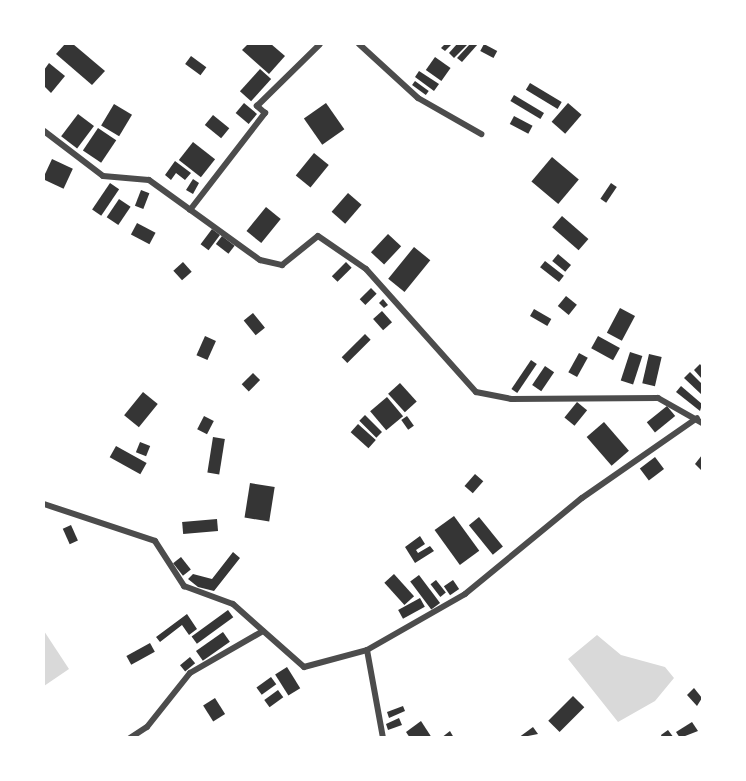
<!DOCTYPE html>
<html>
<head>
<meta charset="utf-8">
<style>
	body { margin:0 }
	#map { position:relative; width:746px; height:781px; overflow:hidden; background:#fff; font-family:Helvetica,sans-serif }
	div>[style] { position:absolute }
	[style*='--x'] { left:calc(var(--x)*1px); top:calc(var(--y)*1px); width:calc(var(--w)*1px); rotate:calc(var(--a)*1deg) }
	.water>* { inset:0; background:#d9d9d9 }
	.building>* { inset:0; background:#353535; transform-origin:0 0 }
	.minor>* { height:6px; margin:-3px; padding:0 3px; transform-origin:3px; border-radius:3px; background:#4c4c4c }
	span { translate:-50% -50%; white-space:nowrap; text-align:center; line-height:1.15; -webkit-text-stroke:4.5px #fff; paint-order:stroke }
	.frame { position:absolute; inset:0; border:45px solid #fff; pointer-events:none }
</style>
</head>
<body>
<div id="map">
	<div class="water">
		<div style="clip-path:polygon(44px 631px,69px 669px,44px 686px)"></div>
		<div style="clip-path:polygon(597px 635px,621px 655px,665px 667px,674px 678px,655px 701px,618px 722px,568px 659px)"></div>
	</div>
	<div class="building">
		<div style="clip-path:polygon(65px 44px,73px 44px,105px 71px,92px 85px,56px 54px)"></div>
		<div style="clip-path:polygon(248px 44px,271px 44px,285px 56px,269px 74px,242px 50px)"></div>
		<div style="clip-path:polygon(445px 44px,452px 44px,445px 51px,441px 48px)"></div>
		<div style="clip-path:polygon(457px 44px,468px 44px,454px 58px,449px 53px)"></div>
		<div style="clip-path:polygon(470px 44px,478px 44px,462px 62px,457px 58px)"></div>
		<div style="left:484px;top:44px;width:15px;height:8px;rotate:28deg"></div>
		<div style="left:191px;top:56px;width:19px;height:10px;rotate:36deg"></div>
		<div style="left:435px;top:57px;width:19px;height:16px;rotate:35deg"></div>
		<div style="clip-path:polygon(49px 63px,65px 76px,51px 93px,44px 86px,44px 70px)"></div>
		<div style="left:260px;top:69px;width:15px;height:30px;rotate:42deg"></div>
		<div style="clip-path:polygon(419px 71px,439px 84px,434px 91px,415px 77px)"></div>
		<div style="left:415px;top:81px;width:17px;height:5px;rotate:36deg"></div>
		<div style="left:530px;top:83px;width:37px;height:8px;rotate:31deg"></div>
		<div style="left:514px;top:95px;width:35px;height:7px;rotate:31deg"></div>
		<div style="left:244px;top:103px;width:17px;height:13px;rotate:40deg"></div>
		<div style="left:326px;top:103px;width:32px;height:27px;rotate:55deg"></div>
		<div style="left:568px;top:103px;width:18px;height:25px;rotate:41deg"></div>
		<div style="left:114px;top:104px;width:21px;height:25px;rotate:31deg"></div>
		<div style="left:78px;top:114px;width:20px;height:28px;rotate:37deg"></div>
		<div style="left:213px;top:115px;width:21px;height:13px;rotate:39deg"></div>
		<div style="left:514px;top:116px;width:21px;height:9px;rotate:28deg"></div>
		<div style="left:98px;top:128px;width:22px;height:27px;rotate:34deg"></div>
		<div style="left:193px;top:142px;width:28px;height:23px;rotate:38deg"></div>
		<div style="left:314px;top:153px;width:19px;height:29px;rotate:39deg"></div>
		<div style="left:552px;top:157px;width:35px;height:32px;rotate:40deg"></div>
		<div style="left:52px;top:159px;width:23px;height:22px;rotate:25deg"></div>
		<div style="clip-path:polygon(175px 161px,191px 173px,185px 180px,176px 173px,171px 180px,165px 175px)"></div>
		<div style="clip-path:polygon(193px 179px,199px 183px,193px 194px,186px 190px)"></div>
		<div style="left:110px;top:183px;width:11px;height:32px;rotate:34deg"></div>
		<div style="left:611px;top:183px;width:7px;height:19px;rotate:34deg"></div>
		<div style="left:141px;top:190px;width:9px;height:17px;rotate:21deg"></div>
		<div style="left:348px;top:193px;width:18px;height:25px;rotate:41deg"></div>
		<div style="left:119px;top:199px;width:14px;height:22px;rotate:34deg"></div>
		<div style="left:266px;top:207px;width:19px;height:31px;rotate:39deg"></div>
		<div style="left:562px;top:216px;width:35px;height:15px;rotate:41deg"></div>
		<div style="left:137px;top:223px;width:21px;height:13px;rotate:28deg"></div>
		<div style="left:212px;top:229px;width:10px;height:19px;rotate:37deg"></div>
		<div style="left:388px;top:234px;width:18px;height:25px;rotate:43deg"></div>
		<div style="left:222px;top:236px;width:16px;height:10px;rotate:38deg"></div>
		<div style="left:414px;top:247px;width:21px;height:41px;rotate:39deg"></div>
		<div style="left:558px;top:254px;width:17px;height:9px;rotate:40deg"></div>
		<div style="left:545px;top:261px;width:24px;height:8px;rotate:38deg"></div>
		<div style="left:183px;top:262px;width:13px;height:13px;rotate:48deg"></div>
		<div style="left:346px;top:262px;width:8px;height:20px;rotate:45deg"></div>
		<div style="left:371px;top:288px;width:8px;height:16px;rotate:45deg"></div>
		<div style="left:566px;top:296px;width:14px;height:13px;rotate:39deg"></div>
		<div style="clip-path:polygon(383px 299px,388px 305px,384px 308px,379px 303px)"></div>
		<div style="left:620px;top:308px;width:17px;height:28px;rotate:28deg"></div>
		<div style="left:534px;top:309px;width:20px;height:8px;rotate:30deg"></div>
		<div style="left:382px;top:311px;width:15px;height:12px;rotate:48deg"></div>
		<div style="left:253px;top:313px;width:19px;height:12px;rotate:51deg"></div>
		<div style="left:365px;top:334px;width:8px;height:33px;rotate:45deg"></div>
		<div style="left:205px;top:336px;width:12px;height:21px;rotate:24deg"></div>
		<div style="left:598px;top:336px;width:25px;height:14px;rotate:29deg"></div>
		<div style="left:630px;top:352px;width:13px;height:30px;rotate:18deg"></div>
		<div style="left:579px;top:353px;width:10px;height:22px;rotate:29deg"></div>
		<div style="left:649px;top:354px;width:13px;height:30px;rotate:13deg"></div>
		<div style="left:531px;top:360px;width:7px;height:35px;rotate:34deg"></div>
		<div style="clip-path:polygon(700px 364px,702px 367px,702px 379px,694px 370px)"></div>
		<div style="left:545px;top:366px;width:11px;height:23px;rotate:34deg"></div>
		<div style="clip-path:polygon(690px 372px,702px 384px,702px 395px,684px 378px)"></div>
		<div style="left:253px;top:373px;width:10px;height:16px;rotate:45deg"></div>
		<div style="left:400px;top:383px;width:25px;height:16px;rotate:48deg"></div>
		<div style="clip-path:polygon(681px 386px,702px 404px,700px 411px,676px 392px)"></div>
		<div style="left:143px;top:392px;width:19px;height:30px;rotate:39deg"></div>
		<div style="left:387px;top:397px;width:25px;height:22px;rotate:50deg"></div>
		<div style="left:577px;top:402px;width:13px;height:20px;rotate:39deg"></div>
		<div style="left:667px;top:406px;width:13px;height:26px;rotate:51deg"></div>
		<div style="left:365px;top:415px;width:24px;height:8px;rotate:45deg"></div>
		<div style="left:204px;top:416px;width:11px;height:15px;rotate:27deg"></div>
		<div style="left:407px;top:416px;width:12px;height:7px;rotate:55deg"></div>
		<div style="left:604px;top:422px;width:38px;height:23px;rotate:49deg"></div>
		<div style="left:358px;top:424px;width:24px;height:11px;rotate:42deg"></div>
		<div style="left:213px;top:437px;width:12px;height:36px;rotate:9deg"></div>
		<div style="left:140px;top:442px;width:11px;height:11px;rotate:22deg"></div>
		<div style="left:116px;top:446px;width:35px;height:13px;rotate:29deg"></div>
		<div style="clip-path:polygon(702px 455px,702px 471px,695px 464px)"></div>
		<div style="left:655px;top:457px;width:15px;height:19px;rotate:53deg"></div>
		<div style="left:475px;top:474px;width:11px;height:16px;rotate:41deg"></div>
		<div style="left:250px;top:483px;width:25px;height:35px;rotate:9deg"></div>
		<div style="left:454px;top:516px;width:43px;height:24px;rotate:54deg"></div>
		<div style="left:479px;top:517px;width:38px;height:13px;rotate:51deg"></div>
		<div style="left:217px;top:519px;width:12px;height:35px;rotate:85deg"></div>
		<div style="left:71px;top:525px;width:17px;height:9px;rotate:66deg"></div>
		<div style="clip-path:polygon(420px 536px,425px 544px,416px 550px,418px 553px,430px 546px,434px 551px,415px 563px,405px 547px)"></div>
		<div style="clip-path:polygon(233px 552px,240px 558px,214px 591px,198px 587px,188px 579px,193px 574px,212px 579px)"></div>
		<div style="left:181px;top:557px;width:16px;height:10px;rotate:52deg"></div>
		<div style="left:394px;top:574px;width:30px;height:13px;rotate:48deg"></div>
		<div style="left:419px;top:575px;width:35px;height:11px;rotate:53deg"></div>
		<div style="left:436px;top:580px;width:16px;height:7px;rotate:52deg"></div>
		<div style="left:453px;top:580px;width:11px;height:11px;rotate:56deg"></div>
		<div style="left:420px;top:598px;width:10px;height:25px;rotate:61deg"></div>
		<div style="left:228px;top:610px;width:9px;height:45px;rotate:54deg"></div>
		<div style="clip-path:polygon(187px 614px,197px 629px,189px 635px,182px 625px,160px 642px,156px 637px)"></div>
		<div style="left:223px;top:632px;width:12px;height:33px;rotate:55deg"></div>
		<div style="left:150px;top:643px;width:10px;height:27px;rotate:61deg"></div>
		<div style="left:190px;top:657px;width:8px;height:13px;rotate:50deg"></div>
		<div style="left:287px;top:667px;width:25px;height:14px;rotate:58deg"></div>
		<div style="left:271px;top:677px;width:9px;height:18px;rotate:54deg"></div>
		<div style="clip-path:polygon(694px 688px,702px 698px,697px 706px,687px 695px)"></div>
		<div style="left:278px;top:690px;width:9px;height:17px;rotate:54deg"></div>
		<div style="left:573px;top:696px;width:16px;height:35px;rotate:45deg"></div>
		<div style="left:215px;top:698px;width:19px;height:14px;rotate:58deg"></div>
		<div style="clip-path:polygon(403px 706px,405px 711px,389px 718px,387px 712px)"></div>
		<div style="clip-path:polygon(399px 718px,402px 725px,388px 730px,386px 724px)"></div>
		<div style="clip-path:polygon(421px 721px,432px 738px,410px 738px,406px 732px)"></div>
		<div style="clip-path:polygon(692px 722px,698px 731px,680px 738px,676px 732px)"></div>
		<div style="clip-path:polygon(533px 727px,538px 734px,518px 738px)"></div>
		<div style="clip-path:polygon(668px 730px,674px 738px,662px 738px,661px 735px)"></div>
		<div style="clip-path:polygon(450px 731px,454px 738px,441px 738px)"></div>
	</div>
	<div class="minor">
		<div style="--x:359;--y:44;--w:80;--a:42.5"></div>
		<div style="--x:418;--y:98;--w:73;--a:29.7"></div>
		<div style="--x:44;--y:131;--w:74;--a:37.3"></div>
		<div style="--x:103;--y:176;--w:46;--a:5"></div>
		<div style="--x:149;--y:180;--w:137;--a:35.8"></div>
		<div style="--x:260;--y:260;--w:23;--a:13"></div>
		<div style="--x:282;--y:265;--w:46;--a:-38.9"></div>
		<div style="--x:318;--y:236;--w:58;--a:34.5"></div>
		<div style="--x:366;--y:269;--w:165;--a:48.2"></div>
		<div style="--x:476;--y:392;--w:36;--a:11"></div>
		<div style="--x:511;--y:399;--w:147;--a:-0.4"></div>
		<div style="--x:658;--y:398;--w:51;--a:29.6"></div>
		<div style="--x:190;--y:210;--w:123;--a:-52.3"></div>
		<div style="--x:265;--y:113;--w:11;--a:-139"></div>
		<div style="--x:257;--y:106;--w:88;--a:-44.5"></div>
		<div style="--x:44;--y:504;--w:117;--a:18.4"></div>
		<div style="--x:155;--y:541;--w:54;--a:57.2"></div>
		<div style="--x:184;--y:586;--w:52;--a:20.2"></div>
		<div style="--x:233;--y:604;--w:95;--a:41.6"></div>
		<div style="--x:304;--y:667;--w:65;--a:-15.1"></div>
		<div style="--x:367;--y:650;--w:113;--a:-29.7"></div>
		<div style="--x:465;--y:594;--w:151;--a:-39.4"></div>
		<div style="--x:582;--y:498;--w:140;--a:-34.8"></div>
		<div style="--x:367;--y:650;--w:89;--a:79.7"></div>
		<div style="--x:130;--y:738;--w:20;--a:-33"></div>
		<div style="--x:147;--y:727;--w:69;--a:-51.5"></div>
		<div style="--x:190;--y:673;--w:84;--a:-29.9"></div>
	</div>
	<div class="frame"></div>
</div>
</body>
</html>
